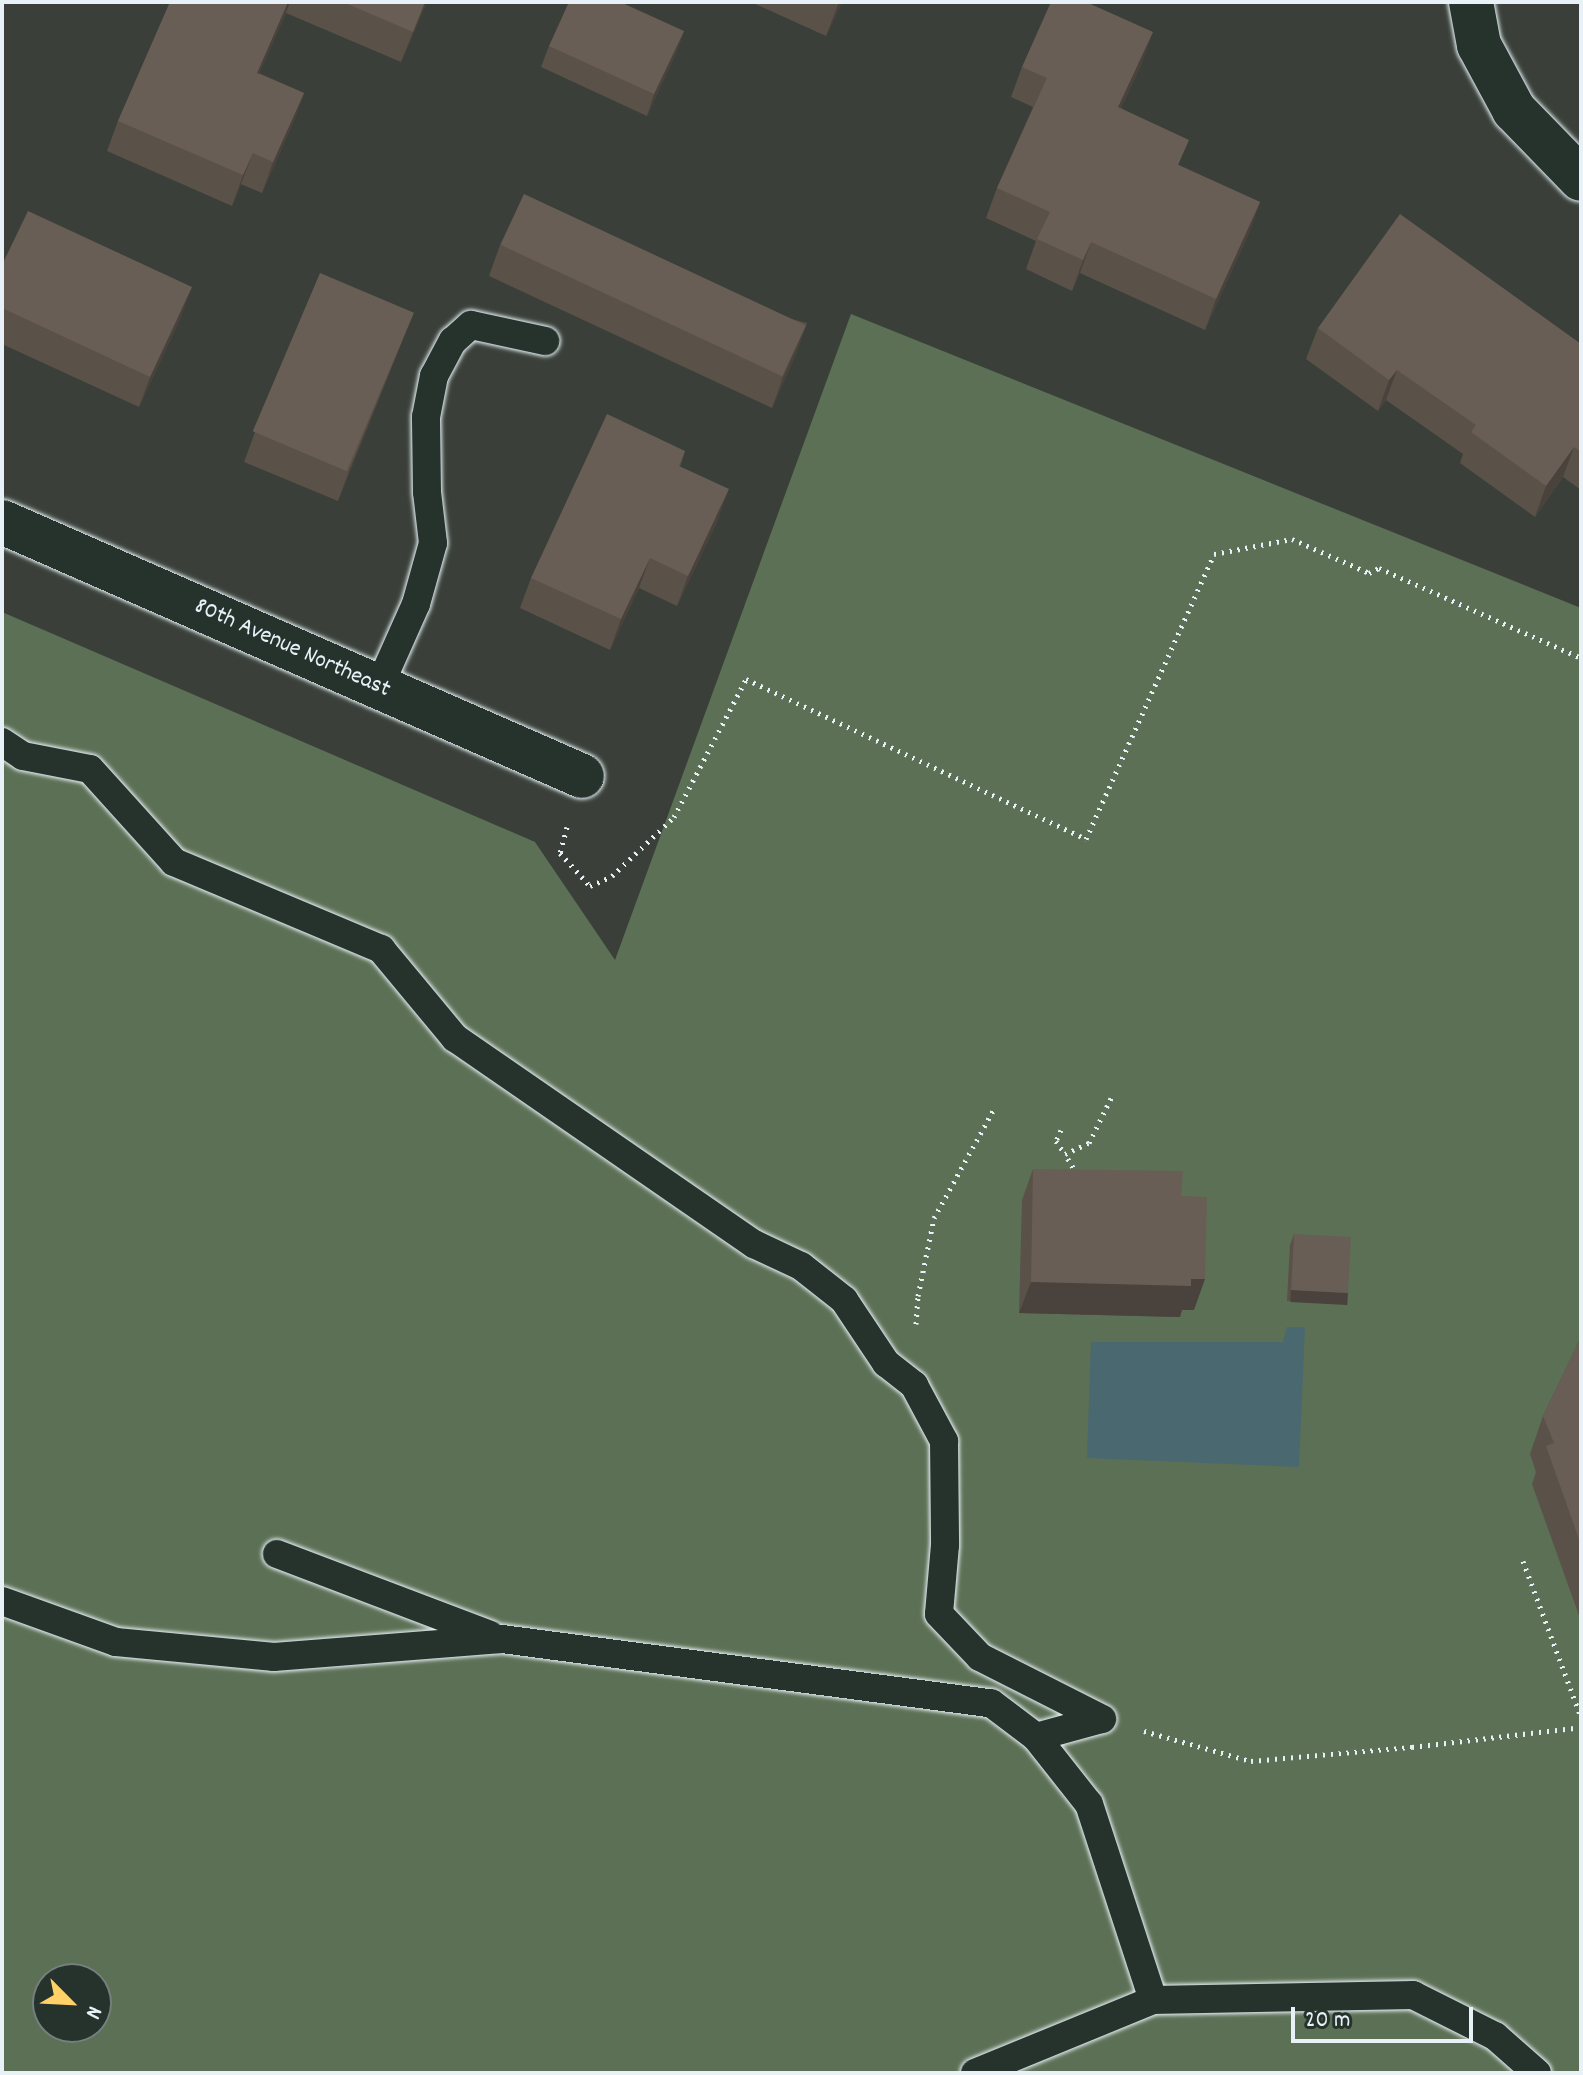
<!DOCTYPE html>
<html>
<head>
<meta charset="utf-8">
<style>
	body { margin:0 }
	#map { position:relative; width:1583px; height:2075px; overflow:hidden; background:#3a4039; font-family:Dekko,sans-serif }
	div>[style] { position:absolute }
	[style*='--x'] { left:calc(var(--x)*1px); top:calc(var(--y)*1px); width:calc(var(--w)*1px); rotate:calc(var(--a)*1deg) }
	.green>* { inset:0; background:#5b7054 }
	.water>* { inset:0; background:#4a6870 }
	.path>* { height:5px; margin-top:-2.5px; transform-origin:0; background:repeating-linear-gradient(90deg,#e8f1f8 0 2px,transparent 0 8px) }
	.roads { filter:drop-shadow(0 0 2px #e8f1f8) drop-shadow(0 0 2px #e8f1f8) }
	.service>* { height:28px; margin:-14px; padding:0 14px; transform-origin:14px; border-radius:14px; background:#26332d }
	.minor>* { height:44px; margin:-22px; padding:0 22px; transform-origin:22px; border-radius:22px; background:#26332d }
	.wall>* { inset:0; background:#5a5149 }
	.shaded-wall>* { inset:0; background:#4a423c; transform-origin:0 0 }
	.building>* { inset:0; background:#695e55; transform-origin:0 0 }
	span { translate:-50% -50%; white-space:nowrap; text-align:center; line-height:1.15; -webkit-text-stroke:7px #26332d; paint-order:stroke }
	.street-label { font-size:24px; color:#e8f1f8 }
	.frame { position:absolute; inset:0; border:4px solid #e8f1f8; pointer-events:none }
	.north { position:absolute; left:32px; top:1963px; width:80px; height:80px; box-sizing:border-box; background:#26332d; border:2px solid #747f7e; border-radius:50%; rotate:114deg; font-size:22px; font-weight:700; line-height:32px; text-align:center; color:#e8f1f8 }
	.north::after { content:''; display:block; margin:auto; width:28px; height:36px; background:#ffd166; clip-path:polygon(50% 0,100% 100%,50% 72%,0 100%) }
	.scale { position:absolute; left:1291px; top:2007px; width:182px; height:36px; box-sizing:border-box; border:4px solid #e8f1f8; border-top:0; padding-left:10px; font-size:24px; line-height:28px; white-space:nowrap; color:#e8f1f8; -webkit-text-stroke:6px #26332d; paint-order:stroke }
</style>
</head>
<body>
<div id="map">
	<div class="green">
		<div style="clip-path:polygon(evenodd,851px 314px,1581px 608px,1581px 2073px,2px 2073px,2px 612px,535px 842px,615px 960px,851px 314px,48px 1979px,96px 1979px,96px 2027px,48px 2027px,48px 1979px)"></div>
	</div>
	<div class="water">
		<div style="clip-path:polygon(1287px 1327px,1305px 1327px,1299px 1467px,1087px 1458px,1091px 1342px,1283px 1342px)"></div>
	</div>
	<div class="path">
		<div style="--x:567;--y:827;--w:27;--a:105"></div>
		<div style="--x:560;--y:853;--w:45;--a:47.7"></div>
		<div style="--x:590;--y:886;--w:24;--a:-24"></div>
		<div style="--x:612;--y:876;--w:86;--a:-43.6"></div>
		<div style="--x:674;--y:817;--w:156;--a:-62.4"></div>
		<div style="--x:746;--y:679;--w:376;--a:25.2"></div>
		<div style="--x:1086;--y:839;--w:312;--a:-65.8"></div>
		<div style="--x:1214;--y:554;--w:79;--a:-10.9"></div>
		<div style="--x:1292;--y:539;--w:84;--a:23.8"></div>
		<div style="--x:1369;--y:573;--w:11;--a:-27"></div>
		<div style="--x:1379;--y:568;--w:221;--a:24"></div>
		<div style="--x:1061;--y:1130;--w:12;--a:114"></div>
		<div style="--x:1056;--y:1141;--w:16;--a:55"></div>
		<div style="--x:1077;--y:1174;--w:23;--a:-121"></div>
		<div style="--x:1065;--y:1154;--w:26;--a:-25"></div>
		<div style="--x:1089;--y:1143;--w:52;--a:-63.9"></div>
		<div style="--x:916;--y:1324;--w:28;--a:-86"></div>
		<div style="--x:918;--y:1296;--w:80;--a:-78.4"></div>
		<div style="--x:934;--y:1218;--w:127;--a:-61.2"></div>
		<div style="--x:1523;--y:1561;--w:166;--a:69.6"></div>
		<div style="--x:1144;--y:1731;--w:111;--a:15.7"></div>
		<div style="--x:1251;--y:1761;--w:162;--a:-5"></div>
		<div style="--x:1412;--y:1747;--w:170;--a:-6.7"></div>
	</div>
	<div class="roads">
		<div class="service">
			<div style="--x:379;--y:687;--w:91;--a:-66"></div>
			<div style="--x:416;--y:604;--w:63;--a:-74.4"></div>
			<div style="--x:433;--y:543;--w:51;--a:-96.7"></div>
			<div style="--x:427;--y:492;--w:75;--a:-90.8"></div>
			<div style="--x:426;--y:417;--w:42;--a:-79"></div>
			<div style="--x:434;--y:376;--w:40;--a:-62"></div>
			<div style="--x:453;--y:341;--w:24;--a:-42"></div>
			<div style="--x:471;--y:325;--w:76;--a:12.2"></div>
			<div style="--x:2;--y:742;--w:25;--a:34"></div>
			<div style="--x:23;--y:756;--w:68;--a:11"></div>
			<div style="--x:90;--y:769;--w:125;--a:47.9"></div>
			<div style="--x:174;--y:862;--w:225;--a:22.8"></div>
			<div style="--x:381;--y:949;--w:116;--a:50.3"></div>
			<div style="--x:455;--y:1038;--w:363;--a:34.6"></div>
			<div style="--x:754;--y:1244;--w:52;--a:25.1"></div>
			<div style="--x:801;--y:1266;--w:55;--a:38.3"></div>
			<div style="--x:844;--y:1300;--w:76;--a:56.3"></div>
			<div style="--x:886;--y:1363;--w:36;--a:38"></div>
			<div style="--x:914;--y:1385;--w:64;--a:61.8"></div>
			<div style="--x:944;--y:1441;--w:104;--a:89.4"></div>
			<div style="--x:945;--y:1545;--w:69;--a:95"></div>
			<div style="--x:939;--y:1614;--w:59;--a:46.4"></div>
			<div style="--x:980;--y:1657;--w:137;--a:26.9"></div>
			<div style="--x:277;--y:1554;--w:228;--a:20.8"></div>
			<div style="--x:2;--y:1601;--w:121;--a:19.8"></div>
			<div style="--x:116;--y:1642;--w:159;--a:5.4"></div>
			<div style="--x:274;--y:1657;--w:229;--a:-4.5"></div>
			<div style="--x:502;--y:1639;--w:493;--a:7.5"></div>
			<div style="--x:991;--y:1703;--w:56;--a:37.1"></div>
			<div style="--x:1036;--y:1737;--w:85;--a:51.7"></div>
			<div style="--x:1089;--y:1804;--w:206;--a:71.9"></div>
			<div style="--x:1036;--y:1737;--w:68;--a:-15.3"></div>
			<div style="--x:975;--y:2073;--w:192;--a:-22.3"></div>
			<div style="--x:1153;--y:2000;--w:260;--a:-1.1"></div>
			<div style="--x:1413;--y:1995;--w:92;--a:26.6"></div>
			<div style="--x:1495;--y:2036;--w:56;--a:41.4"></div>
		</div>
		<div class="minor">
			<div style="--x:1471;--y:2;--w:44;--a:79.5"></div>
			<div style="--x:1479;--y:45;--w:74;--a:61.7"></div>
			<div style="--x:1514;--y:110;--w:96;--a:45.8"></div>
			<div style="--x:2;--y:522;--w:633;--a:23.65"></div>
		</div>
	</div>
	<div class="wall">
		<div style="clip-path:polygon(170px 2px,427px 2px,401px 62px,286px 13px,259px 73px,304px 93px,293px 123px,262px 193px,241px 184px,232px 206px,107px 151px,118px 121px)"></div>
		<div style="clip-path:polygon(751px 2px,842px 2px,826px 36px)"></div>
		<div style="clip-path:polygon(684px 31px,676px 53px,647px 116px,541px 67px,549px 46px)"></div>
		<div style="clip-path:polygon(1142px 63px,1121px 108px,1179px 165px,1260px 202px,1249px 233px,1205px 330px,1080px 273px,1072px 291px,1026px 269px,1036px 241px,986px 218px,997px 188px,1033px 107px,1011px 97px,1022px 67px)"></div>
		<div style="clip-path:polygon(500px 245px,807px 323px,796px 354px,772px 408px,489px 276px)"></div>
		<div style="clip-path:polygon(2px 265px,181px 317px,139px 407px,2px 344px)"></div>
		<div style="clip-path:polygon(414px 312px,338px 501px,244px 462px,255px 432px)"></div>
		<div style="clip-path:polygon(1318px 328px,1581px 344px,1581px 490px,1563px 477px,1535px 517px,1460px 463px,1463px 454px,1386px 400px,1378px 411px,1306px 359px)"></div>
		<div style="clip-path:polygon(685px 451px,680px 467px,718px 520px,677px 606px,639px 588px,610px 650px,520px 608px,531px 578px)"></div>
		<div style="clip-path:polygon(1033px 1169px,1181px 1196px,1194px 1310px,1182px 1310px,1180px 1317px,1019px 1313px,1022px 1200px)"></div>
		<div style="clip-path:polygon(1294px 1234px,1348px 1293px,1344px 1304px,1287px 1301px,1290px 1245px)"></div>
		<div style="clip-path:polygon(1581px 1337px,1581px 1621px,1532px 1484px,1536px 1472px,1530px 1454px,1543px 1416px)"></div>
	</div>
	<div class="shaded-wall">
		<div style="clip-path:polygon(288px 2px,290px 2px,286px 13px,246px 103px,257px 73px)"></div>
		<div style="clip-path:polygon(425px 2px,427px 2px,401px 62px)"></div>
		<div style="clip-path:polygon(839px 2px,842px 2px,826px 36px)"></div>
		<div style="clip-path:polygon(684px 31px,676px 53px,647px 116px,654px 94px)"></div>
		<div style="clip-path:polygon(1153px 32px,1142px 63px,1107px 138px,1118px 107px)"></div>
		<div style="clip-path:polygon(304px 93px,293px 123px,262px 193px,273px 162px)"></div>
		<div style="clip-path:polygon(253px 153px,241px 184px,232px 206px,243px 175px)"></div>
		<div style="clip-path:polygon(1260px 202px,1249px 233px,1205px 330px,1216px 299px)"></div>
		<div style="clip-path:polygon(1091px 242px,1080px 273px,1072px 291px,1083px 260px)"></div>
		<div style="clip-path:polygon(192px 287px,181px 317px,139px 407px,150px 377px)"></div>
		<div style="clip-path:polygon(414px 312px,402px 342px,338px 501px,349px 471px)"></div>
		<div style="clip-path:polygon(807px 323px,796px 354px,772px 408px,783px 377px)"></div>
		<div style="clip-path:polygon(1397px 370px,1386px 400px,1378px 411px,1389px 380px)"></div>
		<div style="clip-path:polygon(1574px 447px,1563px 477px,1535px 517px,1546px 486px)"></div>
		<div style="clip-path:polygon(729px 489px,718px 520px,677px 606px,688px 576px)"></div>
		<div style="clip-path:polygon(650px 558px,639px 588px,610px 650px,621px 619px)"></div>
		<div style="clip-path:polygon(1191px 1279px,1205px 1279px,1194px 1310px,1182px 1310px,1180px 1317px,1019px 1313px,1031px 1282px)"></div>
		<div style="left:1291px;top:1290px;width:57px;height:12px;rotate:3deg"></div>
	</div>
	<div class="building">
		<div style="clip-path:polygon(170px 2px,288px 2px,257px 73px,304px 93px,273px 162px,253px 153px,243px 175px,118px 121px)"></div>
		<div style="clip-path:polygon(343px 2px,425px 2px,413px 32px)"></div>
		<div style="clip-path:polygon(569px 2px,620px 2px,684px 31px,654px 94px,549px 46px)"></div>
		<div style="clip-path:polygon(1051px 2px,1086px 2px,1153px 32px,1118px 107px,1189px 140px,1178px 165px,1260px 202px,1216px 299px,1091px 242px,1083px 260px,1037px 239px,1050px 212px,997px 188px,1047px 78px,1022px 67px)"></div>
		<div style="left:524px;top:194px;width:311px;height:56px;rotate:25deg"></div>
		<div style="clip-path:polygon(28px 211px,192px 287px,150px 377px,2px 308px,2px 265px)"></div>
		<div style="clip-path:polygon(1400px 214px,1581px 344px,1581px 452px,1574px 447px,1546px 486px,1471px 432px,1476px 425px,1397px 370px,1389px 380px,1318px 328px)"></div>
		<div style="left:320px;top:273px;width:102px;height:172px;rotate:23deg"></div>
		<div style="clip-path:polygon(607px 414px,685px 451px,679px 466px,729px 489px,688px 576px,650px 558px,621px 619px,531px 578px)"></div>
		<div style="clip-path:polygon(1033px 1169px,1183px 1171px,1181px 1196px,1207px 1197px,1205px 1279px,1191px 1279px,1191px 1286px,1031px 1282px)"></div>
		<div style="left:1294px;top:1234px;width:57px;height:56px;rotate:3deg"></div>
		<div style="clip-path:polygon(1581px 1337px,1581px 1545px,1546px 1446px,1554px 1443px,1543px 1416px)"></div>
	</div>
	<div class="street-label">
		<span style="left:292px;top:649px;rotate:24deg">80th Avenue Northeast</span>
	</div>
	<div class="frame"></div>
	<div class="north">N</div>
	<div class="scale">20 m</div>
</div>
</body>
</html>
